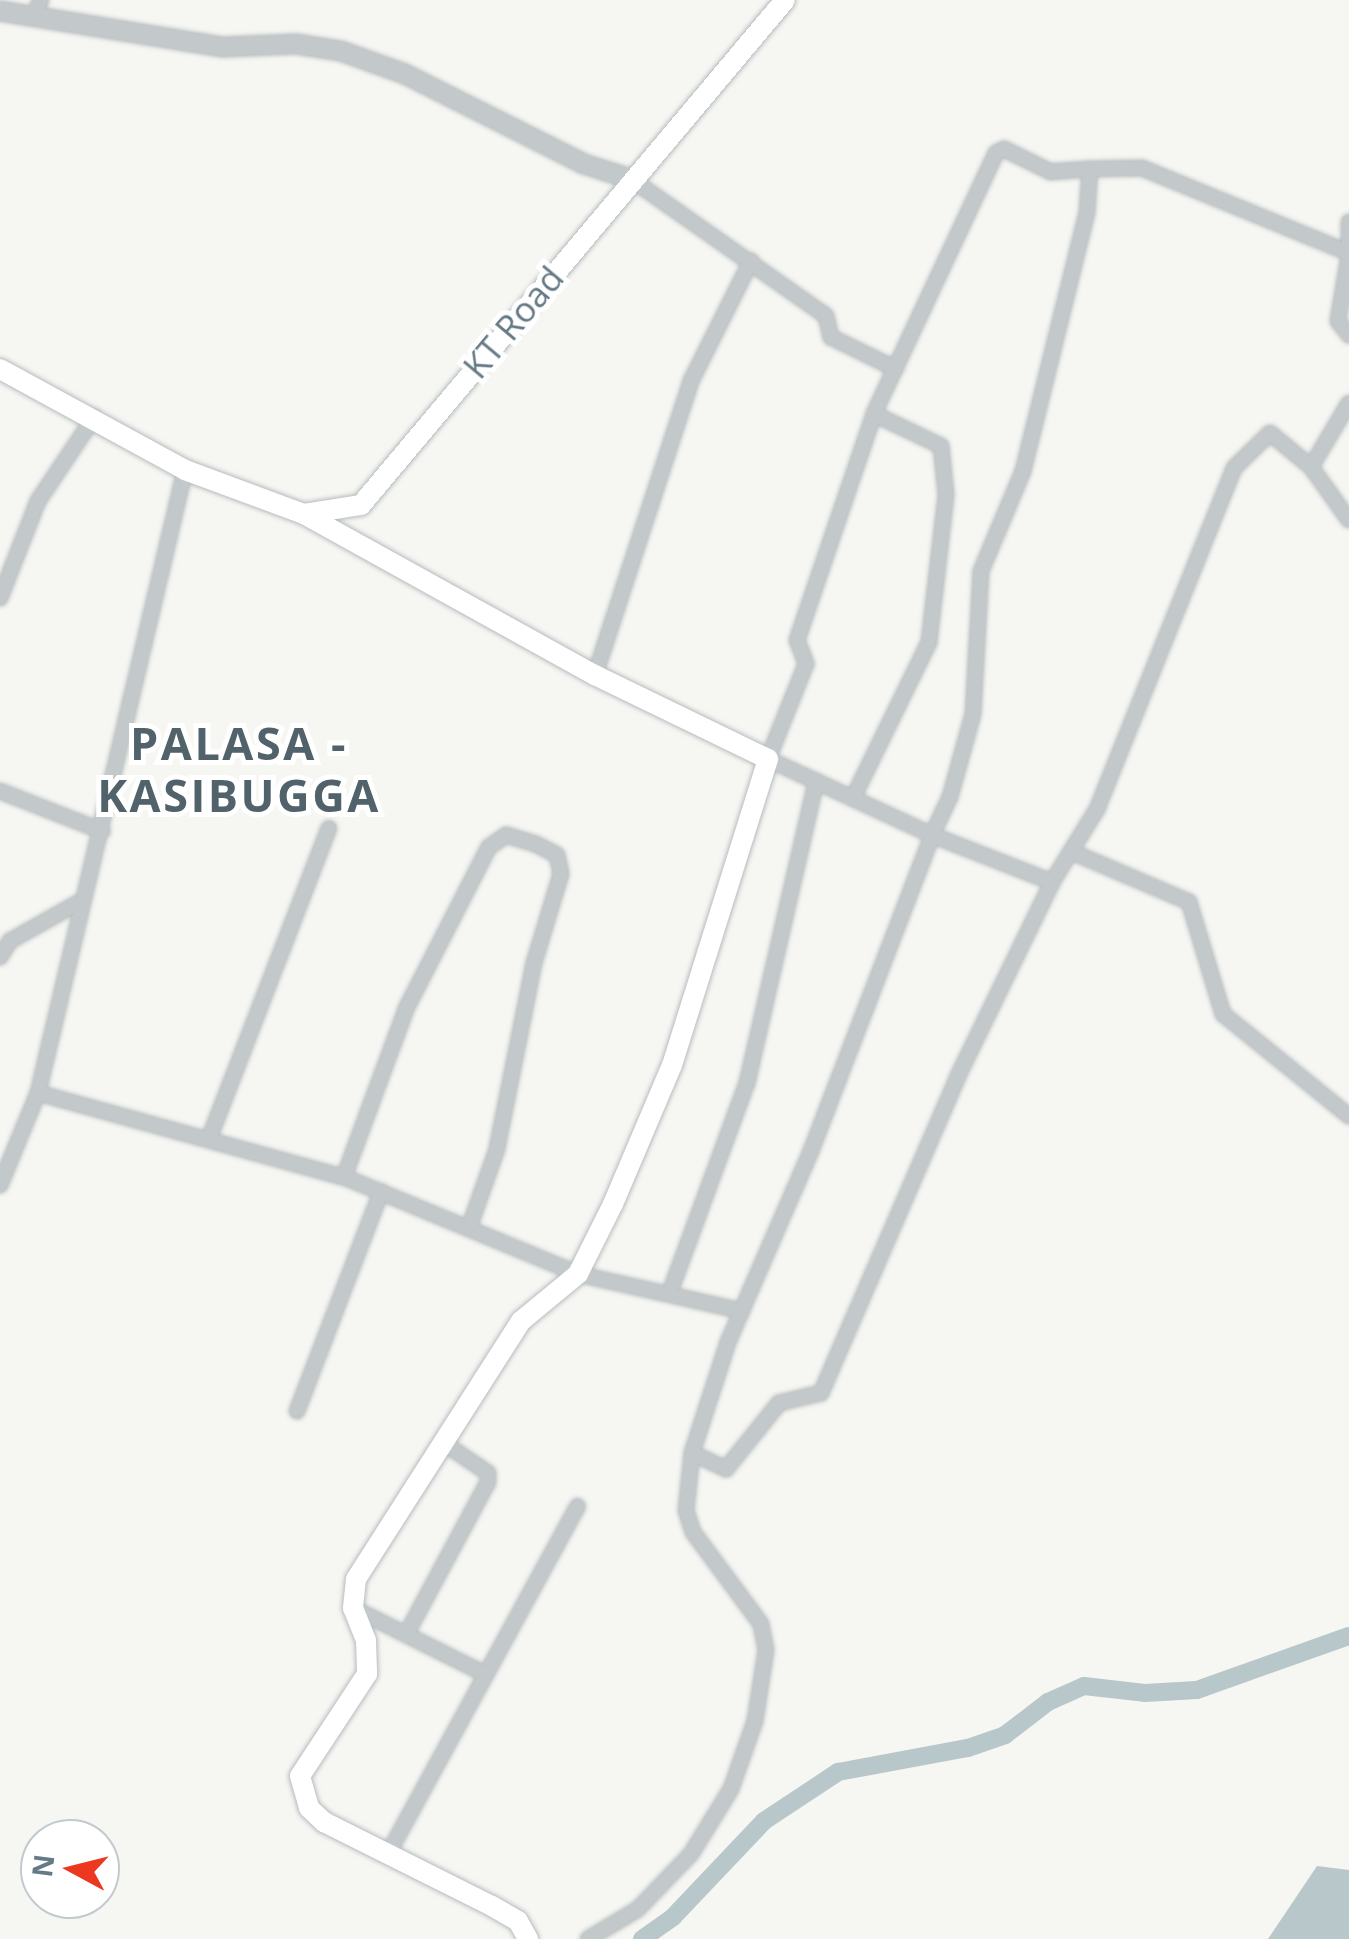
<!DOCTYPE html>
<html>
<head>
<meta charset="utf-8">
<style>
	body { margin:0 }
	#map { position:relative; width:1349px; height:1939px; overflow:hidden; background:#f6f6f2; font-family:"Open Sans",sans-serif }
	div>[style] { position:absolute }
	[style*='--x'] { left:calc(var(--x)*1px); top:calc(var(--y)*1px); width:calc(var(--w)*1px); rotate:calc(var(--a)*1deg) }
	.water>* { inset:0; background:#b8c7c9 }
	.canal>* { height:18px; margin:-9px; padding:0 9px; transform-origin:9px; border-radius:9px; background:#b8c7c9 }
	.roads { filter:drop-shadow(0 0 2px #b5bcbf) drop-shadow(0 0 2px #b5bcbf) }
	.minor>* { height:14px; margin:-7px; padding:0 7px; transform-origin:7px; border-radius:7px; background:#c3c8ca }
	.tertiary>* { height:18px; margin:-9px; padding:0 9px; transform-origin:9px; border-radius:9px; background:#c3c8ca }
	.secondary>* { height:20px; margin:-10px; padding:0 10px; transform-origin:10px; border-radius:10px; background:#fff }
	span { translate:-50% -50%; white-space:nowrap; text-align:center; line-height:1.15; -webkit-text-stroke:10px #fff; paint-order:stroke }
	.street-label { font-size:35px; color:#647a85 }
	.district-label { font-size:45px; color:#52626a; font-weight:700; letter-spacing:2.5px }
	.north { position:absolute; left:20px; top:1819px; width:100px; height:100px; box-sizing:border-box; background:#fff; border:2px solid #c1cace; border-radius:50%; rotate:277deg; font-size:28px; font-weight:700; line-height:40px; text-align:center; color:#647a85 }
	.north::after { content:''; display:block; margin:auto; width:35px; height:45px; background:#eb381e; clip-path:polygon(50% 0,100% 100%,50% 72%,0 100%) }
</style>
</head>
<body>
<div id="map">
	<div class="water">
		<div style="clip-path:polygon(1317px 1866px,1349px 1870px,1349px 1939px,1268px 1939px)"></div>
	</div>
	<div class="canal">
		<div style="--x:642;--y:1939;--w:38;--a:-35"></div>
		<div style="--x:673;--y:1917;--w:132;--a:-46.5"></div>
		<div style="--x:764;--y:1821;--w:89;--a:-33.5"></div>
		<div style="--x:838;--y:1772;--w:132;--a:-10.5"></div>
		<div style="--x:968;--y:1748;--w:39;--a:-19"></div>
		<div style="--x:1005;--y:1735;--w:54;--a:-37.5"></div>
		<div style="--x:1048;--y:1702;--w:39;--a:-24"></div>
		<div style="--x:1084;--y:1686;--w:61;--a:6.5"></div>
		<div style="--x:1145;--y:1693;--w:52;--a:-3.3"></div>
		<div style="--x:1197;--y:1690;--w:161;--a:-19.6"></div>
	</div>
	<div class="roads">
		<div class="minor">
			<div style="--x:33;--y:17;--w:19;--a:-65"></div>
			<div style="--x:1090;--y:169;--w:52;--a:-1.1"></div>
			<div style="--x:1142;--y:168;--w:224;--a:22.3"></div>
			<div style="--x:631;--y:179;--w:238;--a:35.1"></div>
			<div style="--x:826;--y:316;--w:22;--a:77"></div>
			<div style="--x:831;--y:337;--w:72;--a:26.2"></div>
			<div style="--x:1349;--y:222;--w:30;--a:90"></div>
			<div style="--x:1349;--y:255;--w:67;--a:99.5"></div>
			<div style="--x:1338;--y:321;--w:18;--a:52"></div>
			<div style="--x:1311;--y:467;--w:74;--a:-59.3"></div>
			<div style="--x:0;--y:598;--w:104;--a:-68.6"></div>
			<div style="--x:38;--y:501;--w:102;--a:-56.2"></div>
			<div style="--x:595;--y:675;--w:311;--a:-71.9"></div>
			<div style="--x:692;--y:379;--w:132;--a:-63.4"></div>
			<div style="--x:0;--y:791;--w:110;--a:21.4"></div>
			<div style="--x:853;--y:798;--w:174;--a:-64"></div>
			<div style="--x:929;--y:642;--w:149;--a:-83.4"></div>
			<div style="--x:946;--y:494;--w:48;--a:-95.9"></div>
			<div style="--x:941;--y:446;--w:74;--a:-154.5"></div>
			<div style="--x:1072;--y:852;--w:127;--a:23.1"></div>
			<div style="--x:1189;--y:902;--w:117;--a:73.1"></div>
			<div style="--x:1223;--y:1014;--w:162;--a:39"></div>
			<div style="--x:0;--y:957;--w:19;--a:-58"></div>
			<div style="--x:10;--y:941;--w:81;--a:-29.4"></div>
			<div style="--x:38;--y:1093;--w:317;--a:15.4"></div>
			<div style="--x:344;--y:1177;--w:253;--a:22.5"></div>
			<div style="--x:578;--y:1274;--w:168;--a:12.7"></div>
			<div style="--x:209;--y:1139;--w:333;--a:-68.9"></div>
			<div style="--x:344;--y:1177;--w:179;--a:-69.7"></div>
			<div style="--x:406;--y:1009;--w:182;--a:-62.9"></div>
			<div style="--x:489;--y:847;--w:21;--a:-35"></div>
			<div style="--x:506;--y:835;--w:31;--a:17"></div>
			<div style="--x:536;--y:844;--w:24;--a:28"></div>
			<div style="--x:557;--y:855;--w:19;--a:78"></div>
			<div style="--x:561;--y:874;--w:93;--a:106.9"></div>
			<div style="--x:534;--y:963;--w:190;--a:101.3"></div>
			<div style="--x:497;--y:1149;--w:84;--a:109.5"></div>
			<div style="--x:0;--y:1185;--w:100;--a:-67.6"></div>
			<div style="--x:38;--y:1093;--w:640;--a:-76.72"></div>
			<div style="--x:670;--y:1292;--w:223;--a:-69.8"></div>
			<div style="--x:747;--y:1083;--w:310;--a:-77.1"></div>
			<div style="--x:297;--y:1411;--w:235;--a:-69"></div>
			<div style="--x:692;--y:1453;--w:38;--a:25"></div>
			<div style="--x:726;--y:1469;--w:85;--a:-51.2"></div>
			<div style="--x:779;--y:1403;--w:43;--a:-13.4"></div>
			<div style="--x:821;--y:1393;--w:345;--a:-66.6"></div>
			<div style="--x:958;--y:1076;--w:216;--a:-64.1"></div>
			<div style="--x:1052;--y:882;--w:86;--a:-58.3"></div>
			<div style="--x:1097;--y:809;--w:367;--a:-68.1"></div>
			<div style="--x:1234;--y:468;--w:50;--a:-44.2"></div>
			<div style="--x:1270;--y:433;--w:53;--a:39.7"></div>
			<div style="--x:1311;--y:467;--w:65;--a:54.4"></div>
			<div style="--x:353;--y:1608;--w:148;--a:26.6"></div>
			<div style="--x:407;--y:1633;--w:171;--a:-61.8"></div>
			<div style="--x:488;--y:1482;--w:9;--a:-90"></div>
			<div style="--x:488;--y:1473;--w:52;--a:-146"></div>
			<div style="--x:388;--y:1854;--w:396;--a:-61.4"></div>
			<div style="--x:588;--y:1939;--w:58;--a:-31"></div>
			<div style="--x:638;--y:1909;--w:76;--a:-46.1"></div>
			<div style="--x:691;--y:1854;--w:76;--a:-58.4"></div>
			<div style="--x:731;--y:1789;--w:72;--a:-70.6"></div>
			<div style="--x:755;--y:1721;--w:72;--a:-81.2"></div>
			<div style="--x:766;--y:1650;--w:26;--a:-101"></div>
			<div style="--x:761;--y:1624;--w:114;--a:-126.5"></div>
			<div style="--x:693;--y:1532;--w:22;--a:-108"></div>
			<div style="--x:686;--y:1511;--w:58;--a:-84.1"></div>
			<div style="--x:692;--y:1453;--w:117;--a:-72"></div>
			<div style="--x:728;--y:1342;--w:208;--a:-66.5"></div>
			<div style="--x:811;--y:1151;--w:338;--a:-69"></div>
			<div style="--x:932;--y:835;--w:42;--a:-64.7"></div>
			<div style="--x:950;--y:797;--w:86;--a:-74.5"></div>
			<div style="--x:973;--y:714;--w:143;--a:-86.8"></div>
			<div style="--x:981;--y:571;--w:108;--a:-67.2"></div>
			<div style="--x:1023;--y:471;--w:267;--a:-76.1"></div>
			<div style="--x:1087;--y:212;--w:43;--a:-86"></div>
			<div style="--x:1090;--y:169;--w:39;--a:176"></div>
			<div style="--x:1051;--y:172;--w:52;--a:-153.9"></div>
			<div style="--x:1004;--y:149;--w:9;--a:153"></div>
			<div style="--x:996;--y:153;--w:288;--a:115.1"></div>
			<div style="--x:874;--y:414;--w:239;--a:108.8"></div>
			<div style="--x:797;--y:640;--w:26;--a:69"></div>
			<div style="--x:806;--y:664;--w:102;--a:111.8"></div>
			<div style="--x:768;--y:759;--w:181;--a:24.9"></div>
			<div style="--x:932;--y:835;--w:129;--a:21.4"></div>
		</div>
		<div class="tertiary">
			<div style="--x:0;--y:11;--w:226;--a:9.2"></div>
			<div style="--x:223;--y:47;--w:73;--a:-2.4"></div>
			<div style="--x:296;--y:44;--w:46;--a:8.8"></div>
			<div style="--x:341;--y:51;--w:68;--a:19.8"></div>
			<div style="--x:405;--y:74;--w:200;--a:26.7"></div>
			<div style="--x:584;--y:164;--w:49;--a:17.7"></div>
		</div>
		<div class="secondary">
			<div style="--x:0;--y:369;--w:211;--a:28.6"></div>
			<div style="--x:185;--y:470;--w:127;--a:20.3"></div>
			<div style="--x:304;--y:514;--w:58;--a:-9"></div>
			<div style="--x:361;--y:505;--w:659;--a:-49.98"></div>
			<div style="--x:304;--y:514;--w:333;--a:29"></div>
			<div style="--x:595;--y:675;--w:192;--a:25.9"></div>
			<div style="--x:768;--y:759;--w:321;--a:107.4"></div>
			<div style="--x:672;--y:1065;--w:151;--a:113"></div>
			<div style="--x:613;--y:1204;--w:78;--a:116.6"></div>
			<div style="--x:578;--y:1274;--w:74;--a:140.5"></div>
			<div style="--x:521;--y:1321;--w:306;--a:122.6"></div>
			<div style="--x:356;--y:1579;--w:29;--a:96"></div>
			<div style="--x:353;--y:1608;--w:35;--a:68"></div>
			<div style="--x:366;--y:1641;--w:33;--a:88"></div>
			<div style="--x:367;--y:1674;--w:122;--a:123.3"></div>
			<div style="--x:300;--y:1776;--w:33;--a:74"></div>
			<div style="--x:309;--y:1808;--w:21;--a:43"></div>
			<div style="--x:324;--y:1822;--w:188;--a:26.6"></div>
			<div style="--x:492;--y:1906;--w:30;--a:30"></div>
			<div style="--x:518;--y:1921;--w:21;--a:61"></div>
		</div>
	</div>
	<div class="street-label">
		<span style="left:513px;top:322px;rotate:-50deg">KT Road</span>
	</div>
	<div class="district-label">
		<span style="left:239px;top:769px">PALASA -<br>KASIBUGGA</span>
	</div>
	<div class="north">N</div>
</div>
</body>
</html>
